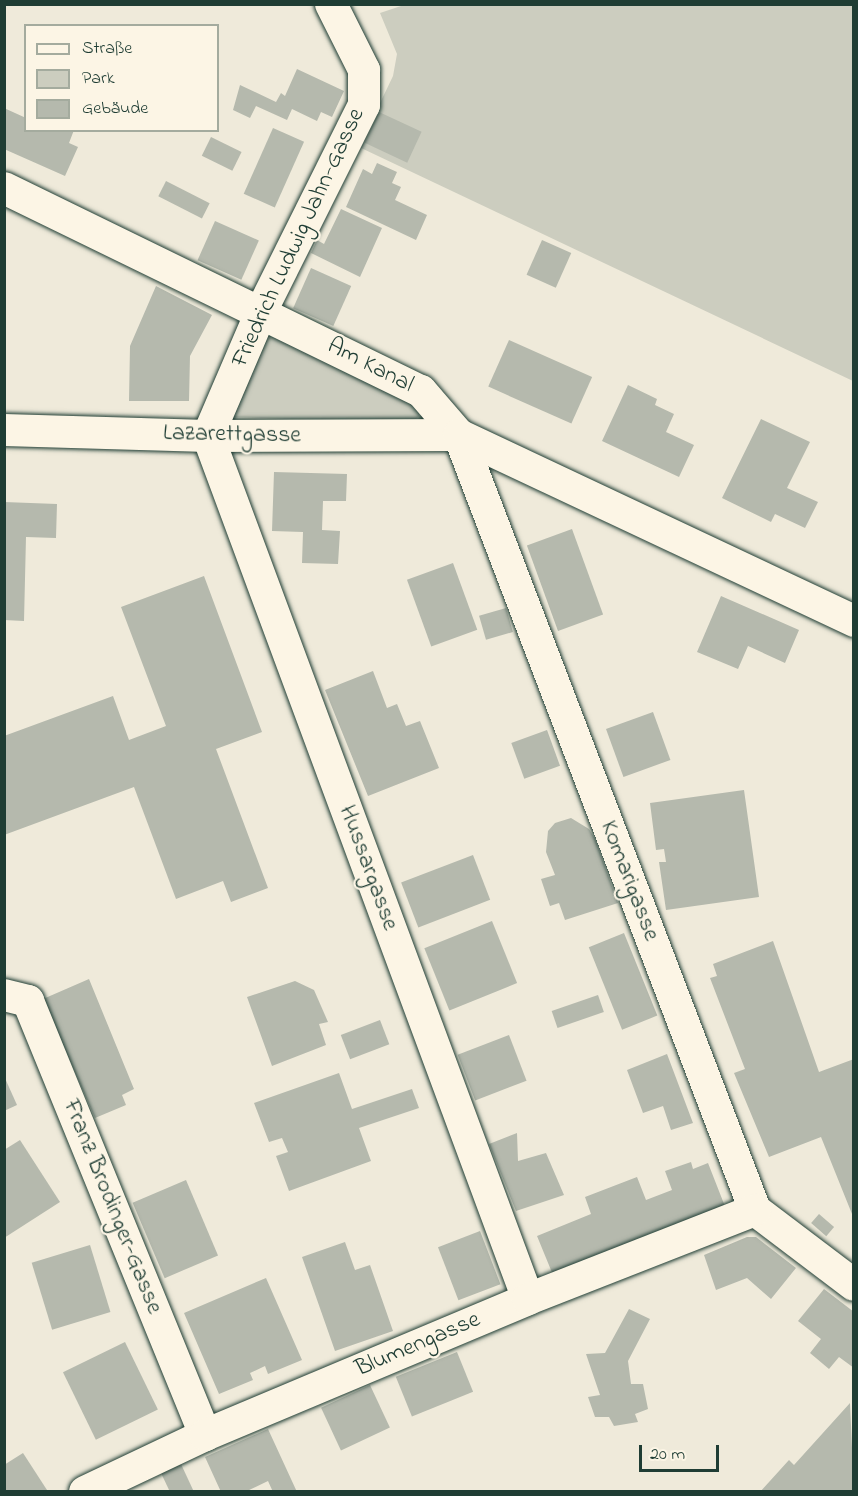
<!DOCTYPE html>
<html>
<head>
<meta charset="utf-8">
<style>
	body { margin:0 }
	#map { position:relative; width:858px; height:1496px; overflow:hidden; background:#efeada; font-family:"Indie Flower",sans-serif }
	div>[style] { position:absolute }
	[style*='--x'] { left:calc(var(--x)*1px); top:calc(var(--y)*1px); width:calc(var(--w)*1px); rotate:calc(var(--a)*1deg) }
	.green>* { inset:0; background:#cccdbf }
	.building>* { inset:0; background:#b5b9ad; transform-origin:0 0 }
	.roads { filter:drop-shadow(0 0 2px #1f3d34) drop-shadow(0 0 2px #1f3d34) }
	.street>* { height:32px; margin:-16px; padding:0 16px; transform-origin:16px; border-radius:16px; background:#fcf5e5 }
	span { translate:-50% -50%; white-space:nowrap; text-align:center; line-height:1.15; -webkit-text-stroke:4.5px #fcf5e5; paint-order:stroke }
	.street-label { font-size:24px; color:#1f3d34 }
	.frame { position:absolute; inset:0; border:6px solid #1f3d34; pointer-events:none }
	.legend { position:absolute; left:24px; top:24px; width:195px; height:108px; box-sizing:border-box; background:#fcf5e5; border:2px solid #a4ab9e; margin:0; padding:8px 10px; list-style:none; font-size:18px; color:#1f3d34 }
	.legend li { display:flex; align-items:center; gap:12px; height:30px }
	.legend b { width:30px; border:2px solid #a4ab9e }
	.scale { position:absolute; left:639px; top:1445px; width:80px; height:27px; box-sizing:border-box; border:3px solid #1f3d34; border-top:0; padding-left:8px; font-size:18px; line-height:21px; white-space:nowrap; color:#1f3d34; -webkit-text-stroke:4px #fcf5e5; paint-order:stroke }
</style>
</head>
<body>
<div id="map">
	<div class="green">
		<div style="clip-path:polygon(404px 5px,853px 5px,853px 381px,359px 147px,393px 76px,397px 54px,380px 13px)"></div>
		<div style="clip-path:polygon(277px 335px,419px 407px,419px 416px,412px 423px,234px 417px,230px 411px,258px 343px)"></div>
	</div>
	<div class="building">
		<div style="clip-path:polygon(297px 69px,344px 91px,332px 117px,321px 112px,317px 121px,292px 109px,287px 120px,256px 106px,250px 118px,233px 110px,240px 85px,276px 102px,281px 93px,285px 96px)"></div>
		<div style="clip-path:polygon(4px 108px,26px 118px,26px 130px,74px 130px,69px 143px,78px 147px,65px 176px,4px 149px)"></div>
		<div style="left:379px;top:112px;width:47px;height:34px;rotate:25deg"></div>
		<div style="left:273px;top:128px;width:34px;height:72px;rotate:24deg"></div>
		<div style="left:211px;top:137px;width:34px;height:21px;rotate:26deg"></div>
		<div style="clip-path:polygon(377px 163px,397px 172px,392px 183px,401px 187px,395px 200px,427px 215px,416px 240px,346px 207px,363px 169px,372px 174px)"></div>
		<div style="left:166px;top:181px;width:49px;height:17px;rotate:27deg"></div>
		<div style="clip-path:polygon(341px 209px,382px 228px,360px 277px,311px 253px,317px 240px,324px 244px)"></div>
		<div style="left:215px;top:221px;width:48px;height:43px;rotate:24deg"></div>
		<div style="left:542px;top:240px;width:32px;height:38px;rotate:24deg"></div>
		<div style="left:311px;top:268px;width:44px;height:44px;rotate:24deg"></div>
		<div style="clip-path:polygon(156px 286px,212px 315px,190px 356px,189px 401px,129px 401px,130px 346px)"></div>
		<div style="left:509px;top:340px;width:91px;height:51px;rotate:24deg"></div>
		<div style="clip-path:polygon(628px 385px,657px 399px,655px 405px,674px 414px,666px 432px,694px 445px,679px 477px,602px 441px)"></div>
		<div style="clip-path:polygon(761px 419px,810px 442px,787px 488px,818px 502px,805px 528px,775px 514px,771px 522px,722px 498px)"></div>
		<div style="clip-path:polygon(274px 472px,347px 474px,346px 501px,323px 501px,322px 530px,340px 531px,338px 564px,302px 563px,303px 532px,272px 531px)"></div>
		<div style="clip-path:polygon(4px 502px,57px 504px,56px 538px,26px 537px,24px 621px,4px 620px)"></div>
		<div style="left:572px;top:529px;width:91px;height:48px;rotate:70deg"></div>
		<div style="left:453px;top:563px;width:71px;height:49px;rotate:70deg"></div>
		<div style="clip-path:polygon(204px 576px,262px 732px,216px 749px,268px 888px,231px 902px,223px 881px,176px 899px,134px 787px,4px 835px,4px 736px,113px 696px,129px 740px,166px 726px,121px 607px)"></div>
		<div style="clip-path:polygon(721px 596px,799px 630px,785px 663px,748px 646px,738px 669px,697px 652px)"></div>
		<div style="left:506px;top:608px;width:25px;height:28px;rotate:74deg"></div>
		<div style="clip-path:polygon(373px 671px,387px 708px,397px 704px,406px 726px,420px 721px,439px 768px,368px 796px,325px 690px)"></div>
		<div style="left:653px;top:712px;width:51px;height:50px;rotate:70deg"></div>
		<div style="left:547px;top:730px;width:38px;height:38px;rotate:70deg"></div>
		<div style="clip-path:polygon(744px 790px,759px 897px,666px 910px,659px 862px,666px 862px,664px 849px,656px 850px,650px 803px)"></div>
		<div style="clip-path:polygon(571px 818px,589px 829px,595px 839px,618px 903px,565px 920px,559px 903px,550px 906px,541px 879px,555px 875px,546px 852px,548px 831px,555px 823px)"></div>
		<div style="left:473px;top:855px;width:48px;height:77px;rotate:69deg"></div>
		<div style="left:492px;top:921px;width:67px;height:73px;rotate:68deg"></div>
		<div style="left:624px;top:933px;width:89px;height:38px;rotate:68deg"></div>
		<div style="clip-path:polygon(773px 941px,819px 1072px,854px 1059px,854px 1219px,821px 1137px,769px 1157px,734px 1073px,745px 1069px,710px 978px,717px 976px,713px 964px)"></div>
		<div style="clip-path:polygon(89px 979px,134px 1089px,122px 1095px,126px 1105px,95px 1118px,43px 999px)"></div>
		<div style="clip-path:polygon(295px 981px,314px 990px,328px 1022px,319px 1024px,326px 1045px,272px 1066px,247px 997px)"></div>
		<div style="left:598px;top:995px;width:18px;height:49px;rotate:71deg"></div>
		<div style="left:380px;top:1020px;width:26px;height:42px;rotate:69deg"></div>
		<div style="left:509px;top:1035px;width:49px;height:55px;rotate:69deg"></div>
		<div style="clip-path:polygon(667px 1054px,693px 1123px,671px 1130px,663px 1106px,643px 1113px,627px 1070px)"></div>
		<div style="clip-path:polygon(339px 1073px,352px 1109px,412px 1089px,419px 1108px,359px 1128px,371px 1161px,289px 1191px,276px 1156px,288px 1152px,282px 1138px,269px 1142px,254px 1103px)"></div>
		<div style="clip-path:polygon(4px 1076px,17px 1105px,4px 1111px)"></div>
		<div style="clip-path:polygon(517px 1133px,518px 1161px,546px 1153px,564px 1195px,516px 1211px,489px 1144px)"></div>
		<div style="clip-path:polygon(20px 1140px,60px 1202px,4px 1238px,4px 1150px)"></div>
		<div style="clip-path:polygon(691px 1162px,693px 1169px,708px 1163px,726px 1209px,553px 1275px,537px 1236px,591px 1214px,585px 1197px,637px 1177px,646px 1200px,672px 1190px,665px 1171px)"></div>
		<div style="left:186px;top:1180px;width:82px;height:58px;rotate:67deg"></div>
		<div style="left:819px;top:1214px;width:20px;height:12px;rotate:41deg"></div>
		<div style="left:480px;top:1231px;width:57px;height:45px;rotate:69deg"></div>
		<div style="clip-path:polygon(747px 1237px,756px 1237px,796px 1268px,771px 1299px,747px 1278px,716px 1290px,704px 1255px)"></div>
		<div style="clip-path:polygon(345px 1242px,355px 1270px,370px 1265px,393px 1331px,335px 1351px,302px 1257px)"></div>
		<div style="left:90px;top:1245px;width:70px;height:61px;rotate:73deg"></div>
		<div style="clip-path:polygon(266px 1278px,302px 1360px,268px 1374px,265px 1366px,250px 1373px,253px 1380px,219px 1394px,184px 1313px)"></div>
		<div style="clip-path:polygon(824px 1289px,854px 1312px,854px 1368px,839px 1357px,829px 1369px,810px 1353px,821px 1339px,798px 1321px)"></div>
		<div style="clip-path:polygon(629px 1309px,650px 1319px,628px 1361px,631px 1384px,643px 1384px,648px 1409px,635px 1414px,638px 1422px,614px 1426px,609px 1417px,595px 1417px,588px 1397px,600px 1395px,586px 1354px,605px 1353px)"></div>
		<div style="left:125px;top:1342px;width:75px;height:69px;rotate:64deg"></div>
		<div style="left:457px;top:1352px;width:43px;height:66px;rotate:68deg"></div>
		<div style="left:370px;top:1385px;width:47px;height:54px;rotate:65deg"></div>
		<div style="clip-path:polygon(850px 1403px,854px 1492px,760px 1492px,789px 1460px,794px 1465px)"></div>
		<div style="clip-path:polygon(268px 1429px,297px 1492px,273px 1492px,268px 1481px,245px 1492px,221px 1492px,205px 1457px)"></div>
		<div style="clip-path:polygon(23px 1453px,47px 1490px,44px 1492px,4px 1492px,4px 1465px)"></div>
		<div style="clip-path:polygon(181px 1464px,194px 1492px,170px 1492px,161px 1473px)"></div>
	</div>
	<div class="roads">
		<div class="street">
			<div style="--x:331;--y:4;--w:74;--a:63.4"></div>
			<div style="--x:364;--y:70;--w:35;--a:90"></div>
			<div style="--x:364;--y:105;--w:229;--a:116.5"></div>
			<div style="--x:262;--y:310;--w:137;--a:113.2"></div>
			<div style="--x:208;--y:436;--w:920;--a:69.66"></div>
			<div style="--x:4;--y:188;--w:464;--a:26"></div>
			<div style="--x:421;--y:391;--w:58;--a:49.2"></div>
			<div style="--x:459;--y:435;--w:437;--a:25.2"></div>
			<div style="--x:4;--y:430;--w:204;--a:1.7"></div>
			<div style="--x:208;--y:436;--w:251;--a:-0.2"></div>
			<div style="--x:459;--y:435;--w:830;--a:69.1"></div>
			<div style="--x:755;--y:1210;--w:124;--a:37.1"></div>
			<div style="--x:4;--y:995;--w:25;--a:14"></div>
			<div style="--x:28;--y:1001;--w:469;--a:67.8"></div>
			<div style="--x:85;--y:1492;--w:133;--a:-25.4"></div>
			<div style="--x:205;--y:1435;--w:350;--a:-22.8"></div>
			<div style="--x:528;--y:1299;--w:244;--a:-21.4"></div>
		</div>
	</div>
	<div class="street-label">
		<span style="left:299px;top:238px;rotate:-65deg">Friedrich Ludwig Jahn-Gasse</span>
		<span style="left:370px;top:366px;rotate:27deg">Am Kanal</span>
		<span style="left:232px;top:435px;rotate:1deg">Lazarettgasse</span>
		<span style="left:368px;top:868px;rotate:70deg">Hussargasse</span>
		<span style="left:629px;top:881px;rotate:69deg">Komarigasse</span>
		<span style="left:112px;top:1207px;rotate:68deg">Franz Brodinger-Gasse</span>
		<span style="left:418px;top:1345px;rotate:-23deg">Blumengasse</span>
	</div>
	<div class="frame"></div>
	<ul class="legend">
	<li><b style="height:8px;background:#fcf5e5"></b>Straße</li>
	<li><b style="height:16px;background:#cccdbf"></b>Park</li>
	<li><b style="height:16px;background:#b5b9ad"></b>Gebäude</li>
	</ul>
	<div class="scale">20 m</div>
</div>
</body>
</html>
